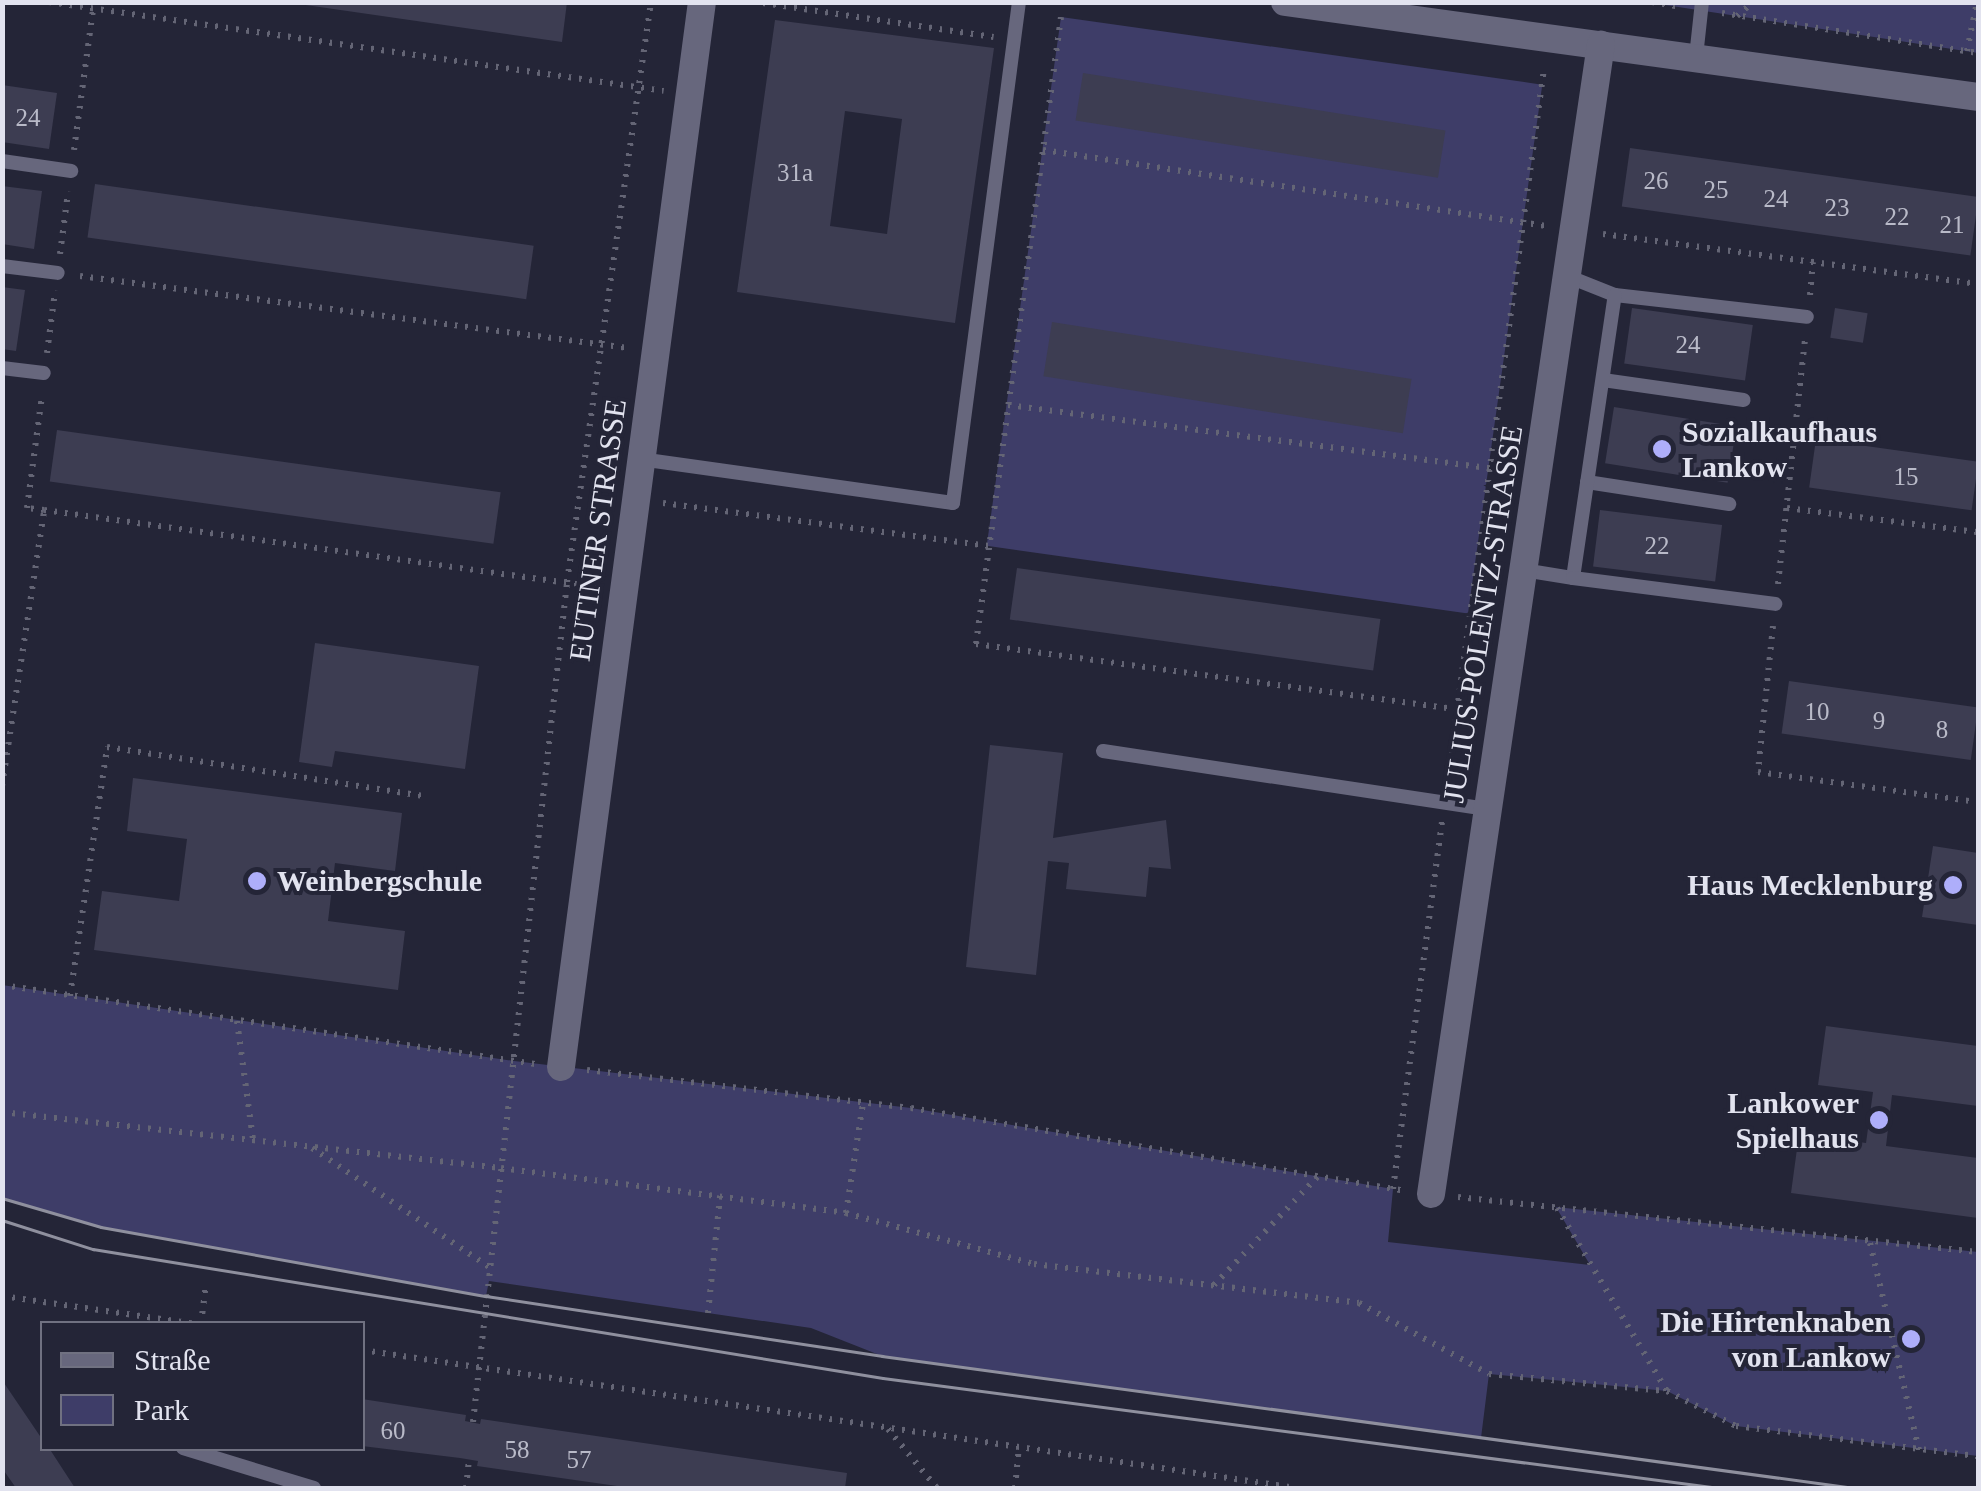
<!DOCTYPE html>
<html>
<head>
<meta charset="utf-8">
<style>
	body { margin:0 }
	#map { position:relative; width:1981px; height:1491px; overflow:hidden; background:#242537; font-family:"Times New Roman",serif }
	div>[style] { position:absolute }
	[style*='--x'] { left:calc(var(--x)*1px); top:calc(var(--y)*1px); width:calc(var(--w)*1px); rotate:calc(var(--a)*1deg) }
	.green>* { inset:0; background:#3e3d68; transform-origin:0 0 }
	.building>* { inset:0; background:#3d3d52; transform-origin:0 0 }
	.path>* { height:6px; margin-top:-3px; transform-origin:0; background:repeating-linear-gradient(90deg,#646575 0 2.5px,transparent 0 10.5px) }
	.service>* { height:14px; margin:-7px; padding:0 7px; transform-origin:7px; border-radius:7px; background:#67677d }
	.minor>* { height:28px; margin:-14px; padding:0 14px; transform-origin:14px; border-radius:14px; background:#67677d }
	.tram>* { height:2.5px; margin:-1.25px; padding:0 1.25px; transform-origin:1.25px; border-radius:1.25px; background:#8f909e }
	.dots>* { width:28px; height:28px; translate:-50% -50%; box-sizing:border-box; border:5px solid #242537; border-radius:50% }
	span { translate:-50% -50%; white-space:nowrap; text-align:center; line-height:1.15; -webkit-text-stroke:8px #242537; paint-order:stroke }
	.number-label { font-size:25px; color:#b9bac8 }
	.number-label span { -webkit-text-stroke-width:0 }
	.poi-label { font-size:30px; color:#e2e3ef; font-weight:700 }
	.left { translate:0 -50%; text-align:left }
	.right { translate:-100% -50%; text-align:right }
	.street-label { font-size:30px; color:#e2e3ef }
	.frame { position:absolute; inset:0; border:5px solid #e2e3ef; pointer-events:none }
	.legend { position:absolute; left:40px; top:1321px; width:325px; height:130px; box-sizing:border-box; background:#242537; border:2px solid #707181; margin:0; padding:12px 18px; list-style:none; font-size:30px; color:#e2e3ef }
	.legend li { display:flex; align-items:center; gap:20px; height:50px }
	.legend b { width:50px; border:2px solid #707181 }
</style>
</head>
<body>
<div id="map">
	<div class="green">
		<div style="clip-path:polygon(1652px 3px,1978px 3px,1978px 53px,1737px 16px)"></div>
		<div style="left:1061px;top:17px;width:486px;height:534px;rotate:8deg"></div>
		<div style="clip-path:polygon(2px 985px,514px 1061px,911px 1108px,1393px 1189px,1388px 1242px,1590px 1265px,1556px 1207px,1978px 1252px,1978px 1456px,1736px 1426px,1667px 1391px,1489px 1374px,1481px 1438px,882px 1356px,811px 1328px,489px 1281px,486px 1296px,101px 1227px,3px 1198px)"></div>
	</div>
	<div class="building">
		<div style="clip-path:polygon(285px 2px,567px 2px,562px 42px)"></div>
		<div style="clip-path:polygon(evenodd,775px 20px,994px 48px,955px 323px,737px 292px,775px 20px,845px 111px,902px 119px,887px 234px,830px 226px,845px 111px)"></div>
		<div style="left:1083px;top:73px;width:367px;height:48px;rotate:9deg"></div>
		<div style="clip-path:polygon(2px 85px,57px 93px,49px 149px,2px 142px)"></div>
		<div style="left:1630px;top:148px;width:352px;height:59px;rotate:8deg"></div>
		<div style="left:95px;top:184px;width:443px;height:54px;rotate:8deg"></div>
		<div style="clip-path:polygon(2px 186px,42px 191px,34px 249px,2px 244px)"></div>
		<div style="clip-path:polygon(2px 287px,25px 290px,16px 351px,2px 349px)"></div>
		<div style="left:1632px;top:308px;width:122px;height:56px;rotate:8deg"></div>
		<div style="left:1835px;top:308px;width:33px;height:30px;rotate:9deg"></div>
		<div style="left:1052px;top:322px;width:364px;height:55px;rotate:9deg"></div>
		<div style="left:1614px;top:407px;width:124px;height:57px;rotate:9deg"></div>
		<div style="left:57px;top:430px;width:448px;height:52px;rotate:8deg"></div>
		<div style="left:1816px;top:439px;width:164px;height:49px;rotate:8deg"></div>
		<div style="left:1600px;top:510px;width:123px;height:57px;rotate:7deg"></div>
		<div style="left:1017px;top:568px;width:367px;height:52px;rotate:8deg"></div>
		<div style="clip-path:polygon(315px 643px,479px 666px,465px 769px,335px 751px,332px 767px,299px 762px)"></div>
		<div style="left:1789px;top:681px;width:191px;height:53px;rotate:8deg"></div>
		<div style="clip-path:polygon(990px 745px,1063px 753px,1053px 838px,1166px 820px,1171px 869px,1149px 867px,1146px 897px,1066px 889px,1069px 863px,1048px 861px,1036px 975px,966px 967px)"></div>
		<div style="clip-path:polygon(133px 778px,402px 813px,395px 871px,335px 863px,328px 921px,405px 931px,398px 990px,94px 950px,102px 891px,179px 901px,187px 839px,127px 831px)"></div>
		<div style="clip-path:polygon(1933px 846px,1978px 853px,1978px 925px,1922px 917px)"></div>
		<div style="clip-path:polygon(1826px 1026px,1978px 1046px,1978px 1106px,1892px 1095px,1886px 1146px,1978px 1158px,1978px 1218px,1791px 1193px,1799px 1134px,1866px 1143px,1873px 1092px,1818px 1085px)"></div>
		<div style="clip-path:polygon(2px 1380px,42px 1439px,42px 1448px,49px 1448px,75px 1488px,16px 1488px,2px 1468px)"></div>
		<div style="clip-path:polygon(362px 1399px,466px 1415px,465px 1421px,480px 1424px,481px 1419px,847px 1473px,845px 1488px,631px 1488px,477px 1466px,478px 1461px,460px 1458px,362px 1446px)"></div>
	</div>
	<div class="path">
		<div style="--x:49;--y:2;--w:621;--a:8.23"></div>
		<div style="--x:1652;--y:2;--w:28;--a:10"></div>
		<div style="--x:763;--y:3;--w:233;--a:8.4"></div>
		<div style="--x:1722;--y:13;--w:259;--a:8.9"></div>
		<div style="--x:1737;--y:16;--w:21;--a:-41"></div>
		<div style="--x:1061;--y:17;--w:633;--a:97.72"></div>
		<div style="--x:976;--y:644;--w:505;--a:7.74"></div>
		<div style="--x:1967;--y:51;--w:50;--a:-78.5"></div>
		<div style="--x:74;--y:150;--w:142;--a:-82.3"></div>
		<div style="--x:1043;--y:150;--w:509;--a:8.59"></div>
		<div style="--x:1603;--y:234;--w:378;--a:7.6"></div>
		<div style="--x:60;--y:254;--w:63;--a:-82.6"></div>
		<div style="--x:80;--y:276;--w:553;--a:7.49"></div>
		<div style="--x:1810;--y:295;--w:33;--a:-85"></div>
		<div style="--x:47;--y:353;--w:63;--a:-82.6"></div>
		<div style="--x:1008;--y:405;--w:507;--a:7.48"></div>
		<div style="--x:663;--y:503;--w:329;--a:7.5"></div>
		<div style="--x:1787;--y:508;--w:193;--a:7.2"></div>
		<div style="--x:44;--y:510;--w:558;--a:7.93"></div>
		<div style="--x:1778;--y:584;--w:247;--a:-83.7"></div>
		<div style="--x:1773;--y:626;--w:147;--a:95.9"></div>
		<div style="--x:1758;--y:772;--w:222;--a:7.8"></div>
		<div style="--x:1447;--y:784;--w:723;--a:-82.28"></div>
		<div style="--x:2;--y:786;--w:279;--a:-81.3"></div>
		<div style="--x:44;--y:510;--w:17;--a:-173"></div>
		<div style="--x:27;--y:508;--w:114;--a:-82.4"></div>
		<div style="--x:2;--y:985;--w:539;--a:8.43"></div>
		<div style="--x:70;--y:996;--w:252;--a:-81.5"></div>
		<div style="--x:107;--y:747;--w:322;--a:8.8"></div>
		<div style="--x:237;--y:1021;--w:119;--a:82.3"></div>
		<div style="--x:587;--y:1070;--w:326;--a:6.7"></div>
		<div style="--x:911;--y:1108;--w:502;--a:9.52"></div>
		<div style="--x:2;--y:1112;--w:502;--a:6.4"></div>
		<div style="--x:501;--y:1168;--w:348;--a:7.4"></div>
		<div style="--x:846;--y:1213;--w:195;--a:15.2"></div>
		<div style="--x:1034;--y:1264;--w:327;--a:6.8"></div>
		<div style="--x:1359;--y:1303;--w:148;--a:28.6"></div>
		<div style="--x:1489;--y:1374;--w:179;--a:5.5"></div>
		<div style="--x:312;--y:1148;--w:213;--a:33.9"></div>
		<div style="--x:1393;--y:1189;--w:371;--a:-82.4"></div>
		<div style="--x:1458;--y:1197;--w:523;--a:6.04"></div>
		<div style="--x:1557;--y:1208;--w:214;--a:59"></div>
		<div style="--x:1667;--y:1391;--w:77;--a:26.9"></div>
		<div style="--x:1736;--y:1426;--w:244;--a:7.1"></div>
		<div style="--x:846;--y:1213;--w:111;--a:-81.2"></div>
		<div style="--x:1870;--y:1243;--w:213;--a:76.7"></div>
		<div style="--x:1214;--y:1285;--w:151;--a:-46.3"></div>
		<div style="--x:2;--y:1296;--w:196;--a:8.2"></div>
		<div style="--x:708;--y:1313;--w:118;--a:-84.1"></div>
		<div style="--x:201;--y:1324;--w:39;--a:-83"></div>
		<div style="--x:362;--y:1350;--w:944;--a:8.4"></div>
		<div style="--x:473;--y:1422;--w:845;--a:-83.61"></div>
		<div style="--x:567;--y:582;--w:586;--a:-81.76"></div>
		<div style="--x:888;--y:1429;--w:77;--a:50.3"></div>
		<div style="--x:466;--y:1488;--w:29;--a:-84"></div>
		<div style="--x:1015;--y:1488;--w:42;--a:-84.6"></div>
	</div>
	<div class="service">
		<div style="--x:1696;--y:57;--w:55;--a:-83.8"></div>
		<div style="--x:2;--y:161;--w:70;--a:8.2"></div>
		<div style="--x:2;--y:266;--w:56;--a:7.1"></div>
		<div style="--x:1567;--y:276;--w:52;--a:21.6"></div>
		<div style="--x:1615;--y:295;--w:193;--a:6.5"></div>
		<div style="--x:2;--y:368;--w:42;--a:6.8"></div>
		<div style="--x:1603;--y:380;--w:142;--a:8.1"></div>
		<div style="--x:640;--y:459;--w:316;--a:8"></div>
		<div style="--x:953;--y:503;--w:505;--a:-82.5"></div>
		<div style="--x:1587;--y:482;--w:144;--a:8.8"></div>
		<div style="--x:1523;--y:570;--w:51;--a:9.1"></div>
		<div style="--x:1573;--y:578;--w:286;--a:-81.6"></div>
		<div style="--x:1573;--y:578;--w:204;--a:7.3"></div>
		<div style="--x:1103;--y:751;--w:388;--a:8.6"></div>
		<div style="--x:183;--y:1448;--w:137;--a:17"></div>
	</div>
	<div class="minor">
		<div style="--x:1285;--y:2;--w:699;--a:7.81"></div>
		<div style="--x:561;--y:1067;--w:1074;--a:-82.46"></div>
		<div style="--x:1431;--y:1194;--w:1162;--a:-81.59"></div>
	</div>
	<div class="tram">
		<div style="--x:2;--y:1198;--w:103;--a:16.3"></div>
		<div style="--x:101;--y:1227;--w:391;--a:10.2"></div>
		<div style="--x:486;--y:1296;--w:401;--a:8.6"></div>
		<div style="--x:882;--y:1356;--w:981;--a:7.73"></div>
		<div style="--x:2;--y:1220;--w:96;--a:17.7"></div>
		<div style="--x:93;--y:1249;--w:800;--a:9.27"></div>
		<div style="--x:883;--y:1378;--w:843;--a:7.5"></div>
	</div>
	<div class="dots">
		<div style="left:1662px;top:449px;background:#aeaefa"></div>
		<div style="left:257px;top:881px;background:#aeaefa"></div>
		<div style="left:1953px;top:885px;background:#aeaefa"></div>
		<div style="left:1879px;top:1120px;background:#aeaefa"></div>
		<div style="left:1911px;top:1339px;background:#aeaefa"></div>
	</div>
	<div class="number-label">
		<span style="left:28px;top:118px">24</span>
		<span style="left:795px;top:173px">31a</span>
		<span style="left:1656px;top:181px">26</span>
		<span style="left:1716px;top:190px">25</span>
		<span style="left:1776px;top:199px">24</span>
		<span style="left:1837px;top:208px">23</span>
		<span style="left:1897px;top:217px">22</span>
		<span style="left:1952px;top:225px">21</span>
		<span style="left:1688px;top:345px">24</span>
		<span style="left:1906px;top:477px">15</span>
		<span style="left:1657px;top:546px">22</span>
		<span style="left:1817px;top:712px">10</span>
		<span style="left:1879px;top:721px">9</span>
		<span style="left:1942px;top:730px">8</span>
		<span style="left:393px;top:1431px">60</span>
		<span style="left:517px;top:1450px">58</span>
		<span style="left:579px;top:1460px">57</span>
	</div>
	<div class="poi-label">
		<span class="left" style="left:1682px;top:449px">Sozialkaufhaus<br>Lankow</span>
		<span class="left" style="left:277px;top:881px">Weinbergschule</span>
		<span class="right" style="left:1933px;top:885px">Haus Mecklenburg</span>
		<span class="right" style="left:1859px;top:1120px">Lankower<br>Spielhaus</span>
		<span class="right" style="left:1891px;top:1339px">Die Hirtenknaben<br>von Lankow</span>
	</div>
	<div class="street-label">
		<span style="left:598px;top:530px;rotate:-82deg">EUTINER STRASSE</span>
		<span style="left:1483px;top:614px;rotate:-81deg">JULIUS-POLENTZ-STRASSE</span>
	</div>
	<div class="frame"></div>
	<ul class="legend">
	<li><b style="height:12px;background:#67677d"></b>Straße</li>
	<li><b style="height:28px;background:#3e3d68"></b>Park</li>
	</ul>
</div>
</body>
</html>
